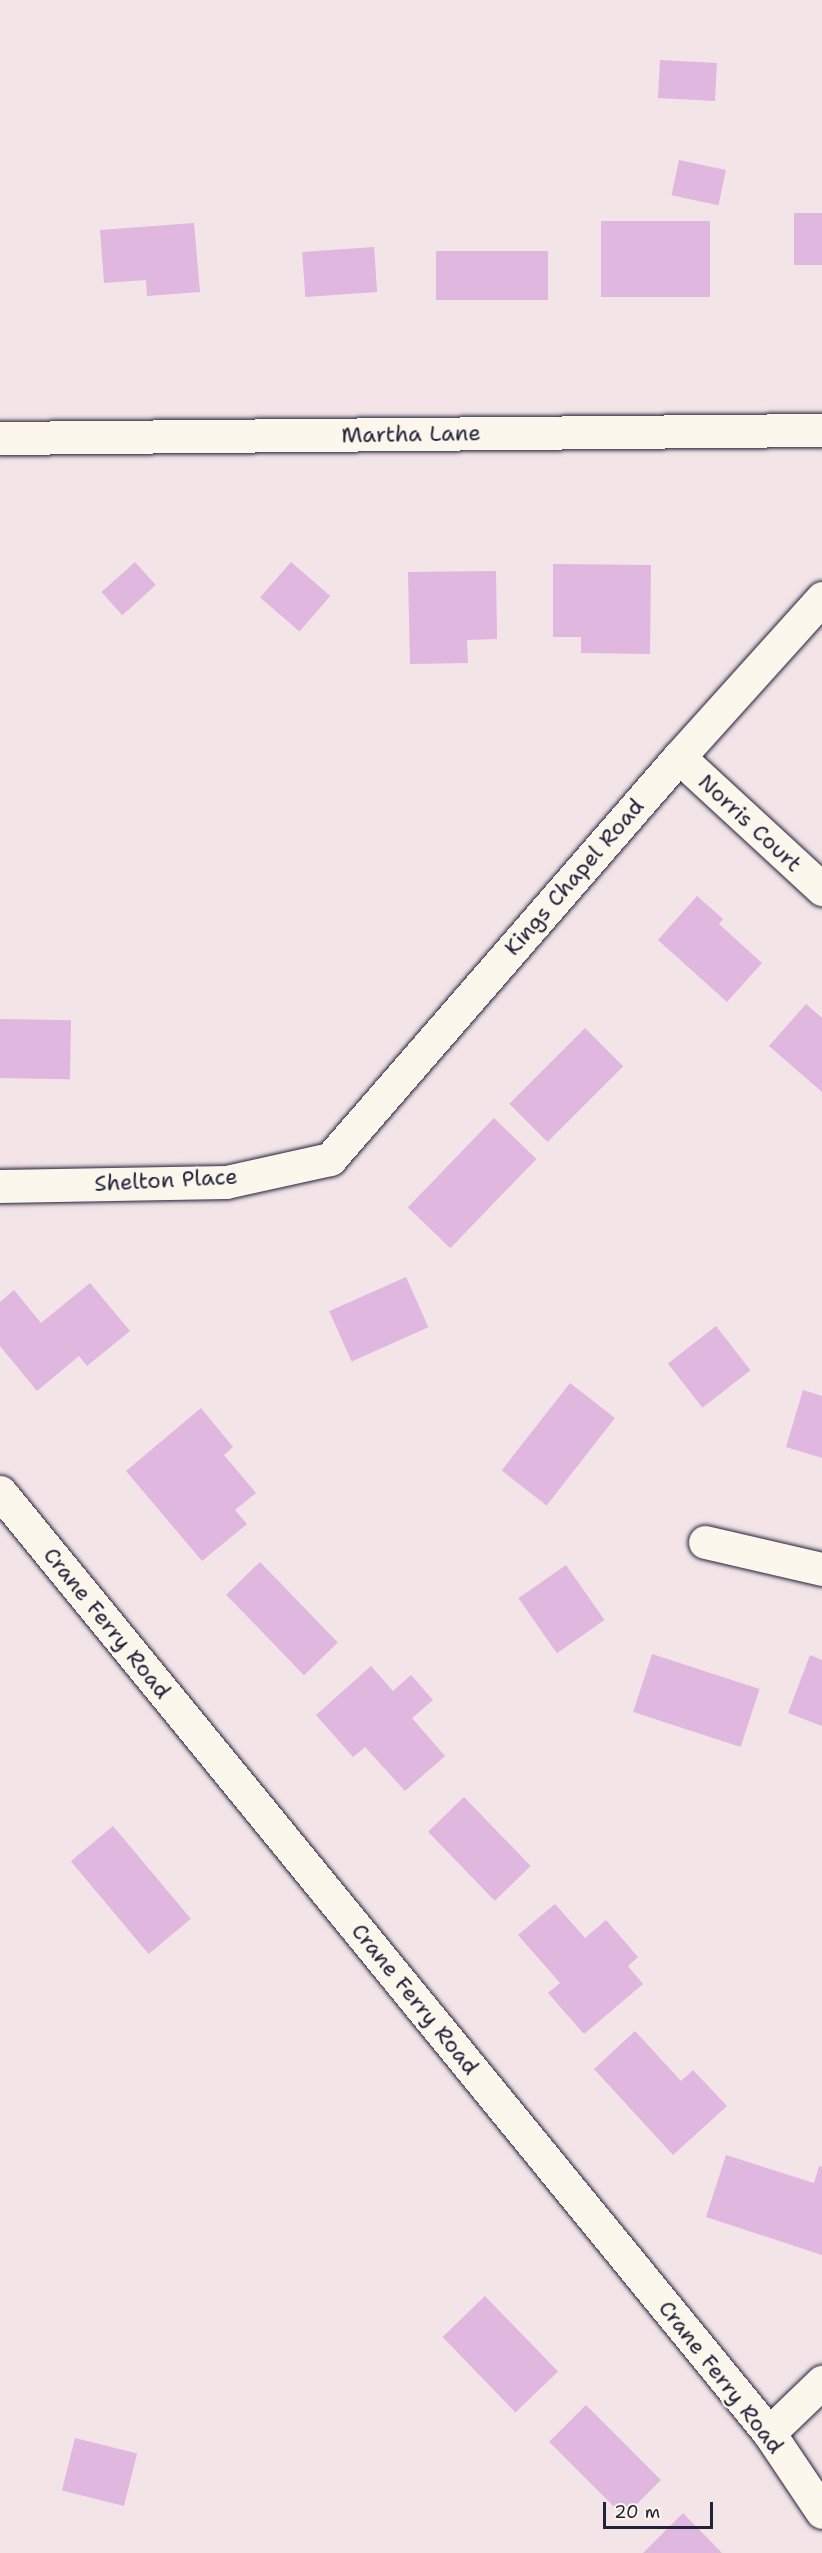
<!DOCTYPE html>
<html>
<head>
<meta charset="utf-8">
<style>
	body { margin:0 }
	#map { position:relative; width:822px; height:2553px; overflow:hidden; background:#f3e4e8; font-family:"Shantell Sans",sans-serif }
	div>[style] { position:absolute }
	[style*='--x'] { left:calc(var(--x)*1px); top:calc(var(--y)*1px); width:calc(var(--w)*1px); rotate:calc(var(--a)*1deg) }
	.building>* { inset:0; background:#dfb7df; transform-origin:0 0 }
	.roads { filter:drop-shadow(0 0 2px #22223b) drop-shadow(0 0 2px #22223b) }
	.minor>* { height:33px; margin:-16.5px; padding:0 16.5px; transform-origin:16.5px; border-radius:16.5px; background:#fbf7ec }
	.tertiary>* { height:33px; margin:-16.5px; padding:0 16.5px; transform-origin:16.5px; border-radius:16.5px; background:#fbf7ec }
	span { translate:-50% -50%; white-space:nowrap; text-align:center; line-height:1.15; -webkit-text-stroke:4.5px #fbf7ec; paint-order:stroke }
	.street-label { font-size:22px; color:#22223b }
	.scale { position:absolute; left:603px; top:2502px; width:110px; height:27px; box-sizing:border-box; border:3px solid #22223b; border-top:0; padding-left:8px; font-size:18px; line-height:21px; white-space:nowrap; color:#22223b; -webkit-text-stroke:4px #fbf7ec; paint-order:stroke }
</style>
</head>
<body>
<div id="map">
	<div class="building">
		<div style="left:660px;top:60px;width:57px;height:38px;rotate:3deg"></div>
		<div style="left:679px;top:160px;width:48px;height:36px;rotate:12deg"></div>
		<div style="left:822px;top:213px;width:52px;height:28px;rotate:90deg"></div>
		<div style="left:710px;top:221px;width:76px;height:109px;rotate:90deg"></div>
		<div style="clip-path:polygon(194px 223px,200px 292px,147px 296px,146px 280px,104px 283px,100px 230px)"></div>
		<div style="left:374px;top:247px;width:45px;height:72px;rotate:86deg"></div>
		<div style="left:436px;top:251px;width:112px;height:49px"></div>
		<div style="left:135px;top:562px;width:31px;height:45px;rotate:48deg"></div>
		<div style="left:291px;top:562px;width:52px;height:47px;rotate:41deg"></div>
		<div style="clip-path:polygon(553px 564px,651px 565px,650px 654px,581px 653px,581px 637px,553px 637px)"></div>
		<div style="clip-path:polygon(496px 571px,497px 639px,467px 640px,468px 663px,410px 664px,408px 572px)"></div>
		<div style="clip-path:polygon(697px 896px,723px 919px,719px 924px,762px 963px,727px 1002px,658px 940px)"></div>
		<div style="clip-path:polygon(806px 1004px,822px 1018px,822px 1092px,769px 1046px)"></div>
		<div style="left:0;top:1019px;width:71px;height:59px;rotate:1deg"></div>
		<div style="left:585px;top:1028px;width:54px;height:107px;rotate:45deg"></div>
		<div style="left:494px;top:1118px;width:59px;height:124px;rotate:44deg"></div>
		<div style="left:406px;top:1277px;width:55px;height:84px;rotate:66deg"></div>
		<div style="clip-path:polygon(90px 1283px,130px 1331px,87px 1366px,79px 1356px,37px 1391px,0 1346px,0 1302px,14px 1290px,41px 1323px)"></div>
		<div style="left:716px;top:1326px;width:56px;height:61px;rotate:52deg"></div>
		<div style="left:570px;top:1383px;width:57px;height:111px;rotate:38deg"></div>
		<div style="clip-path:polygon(803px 1390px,822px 1396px,822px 1458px,786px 1447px)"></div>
		<div style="clip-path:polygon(201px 1408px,233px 1447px,224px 1455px,256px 1493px,235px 1510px,247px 1524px,202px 1561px,126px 1471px)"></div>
		<div style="left:260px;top:1562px;width:112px;height:47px;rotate:46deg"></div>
		<div style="left:566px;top:1565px;width:67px;height:58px;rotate:55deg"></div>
		<div style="left:652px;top:1654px;width:113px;height:61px;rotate:18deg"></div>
		<div style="clip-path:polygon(810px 1655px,822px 1660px,822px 1726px,788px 1713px)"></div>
		<div style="clip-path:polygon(371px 1666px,393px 1691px,411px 1675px,433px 1700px,412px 1718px,445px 1756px,405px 1791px,365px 1747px,353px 1757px,316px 1715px)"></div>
		<div style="left:464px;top:1797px;width:96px;height:50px;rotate:46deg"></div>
		<div style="left:113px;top:1826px;width:121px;height:55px;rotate:50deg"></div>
		<div style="clip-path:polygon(555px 1904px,585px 1938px,606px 1920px,638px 1957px,628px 1966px,643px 1984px,584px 2034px,548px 1993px,560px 1983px,518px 1935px)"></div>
		<div style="clip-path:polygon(635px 2031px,681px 2081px,693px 2070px,727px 2106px,673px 2155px,594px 2069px)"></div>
		<div style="clip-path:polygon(726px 2155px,814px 2183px,819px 2166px,822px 2167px,822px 2255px,706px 2217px)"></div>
		<div style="left:485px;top:2296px;width:105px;height:59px;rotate:46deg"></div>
		<div style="left:586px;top:2405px;width:106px;height:52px;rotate:45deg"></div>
		<div style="left:75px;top:2438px;width:64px;height:54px;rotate:14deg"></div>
		<div style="clip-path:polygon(683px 2513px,722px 2553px,643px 2553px)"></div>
	</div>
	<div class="roads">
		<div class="minor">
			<div style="--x:0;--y:438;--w:822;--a:-0.56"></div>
			<div style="--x:679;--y:757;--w:195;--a:42.7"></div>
			<div style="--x:0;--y:1186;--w:226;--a:-1"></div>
			<div style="--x:226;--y:1182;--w:107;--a:-12.5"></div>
			<div style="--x:330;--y:1159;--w:532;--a:-49.04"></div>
			<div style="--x:679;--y:757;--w:214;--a:-48"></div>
			<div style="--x:705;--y:1542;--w:120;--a:13"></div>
			<div style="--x:769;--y:2433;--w:74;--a:-43.9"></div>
		</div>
		<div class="tertiary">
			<div style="--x:0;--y:1492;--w:1215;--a:50.74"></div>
			<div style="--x:769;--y:2433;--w:95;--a:56.1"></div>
		</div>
	</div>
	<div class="street-label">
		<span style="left:411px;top:434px;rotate:-1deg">Martha Lane</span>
		<span style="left:750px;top:823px;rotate:43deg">Norris Court</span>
		<span style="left:574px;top:877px;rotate:-49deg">Kings Chapel Road</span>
		<span style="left:166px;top:1180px;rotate:-3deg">Shelton Place</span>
		<span style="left:107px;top:1623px;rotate:51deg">Crane Ferry Road</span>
		<span style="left:415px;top:1999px;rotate:51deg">Crane Ferry Road</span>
		<span style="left:721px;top:2377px;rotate:52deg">Crane Ferry Road</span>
	</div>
	<div class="scale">20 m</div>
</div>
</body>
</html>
